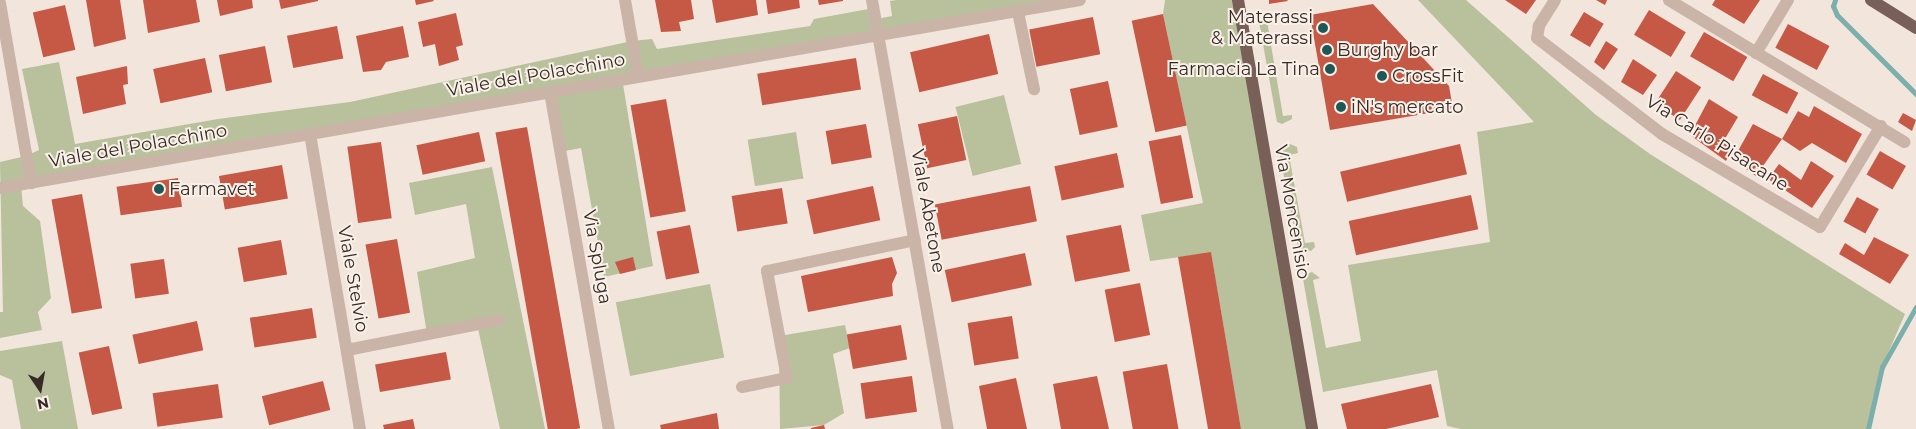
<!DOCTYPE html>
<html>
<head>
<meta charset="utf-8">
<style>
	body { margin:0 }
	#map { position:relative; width:1916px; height:429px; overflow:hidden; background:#f2e5dc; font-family:Montserrat,sans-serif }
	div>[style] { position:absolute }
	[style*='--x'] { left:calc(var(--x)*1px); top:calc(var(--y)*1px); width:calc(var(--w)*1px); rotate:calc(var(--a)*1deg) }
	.green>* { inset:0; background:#b8c19c; transform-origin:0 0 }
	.stream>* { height:5px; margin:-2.5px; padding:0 2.5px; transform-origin:2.5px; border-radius:2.5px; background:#7bafac }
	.building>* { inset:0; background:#c65846; transform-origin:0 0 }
	.minor>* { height:12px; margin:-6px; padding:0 6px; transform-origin:6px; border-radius:6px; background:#cab4a8 }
	.major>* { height:12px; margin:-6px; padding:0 6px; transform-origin:6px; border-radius:6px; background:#786059 }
	.dots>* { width:14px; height:14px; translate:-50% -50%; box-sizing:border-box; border:2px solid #f9f0e8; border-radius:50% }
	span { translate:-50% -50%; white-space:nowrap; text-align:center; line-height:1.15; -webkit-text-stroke:4px #f9f0e8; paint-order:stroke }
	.poi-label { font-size:18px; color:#372b28 }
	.right { translate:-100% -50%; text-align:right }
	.left { translate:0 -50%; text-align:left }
	.street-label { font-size:18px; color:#372b28 }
	.north { position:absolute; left:15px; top:364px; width:50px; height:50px; -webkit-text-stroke:4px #f9f0e8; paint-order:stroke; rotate:168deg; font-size:14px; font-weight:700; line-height:20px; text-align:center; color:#372b28 }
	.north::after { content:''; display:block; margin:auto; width:18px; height:22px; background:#372b28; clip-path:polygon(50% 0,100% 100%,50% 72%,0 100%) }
</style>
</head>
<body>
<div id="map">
	<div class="green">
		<div style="clip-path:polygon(897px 0,1080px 0,622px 78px,653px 266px,604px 277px,581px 148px,560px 152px,550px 92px,21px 185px,23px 206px,40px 221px,51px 298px,38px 312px,42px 330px,0 338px,0 312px,3px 312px,0 162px,26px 156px,39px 150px,22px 69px,59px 62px,75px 144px,218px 119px,350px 102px,632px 41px,652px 39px,657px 49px,810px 26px,814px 19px,874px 8px,877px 19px,892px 16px,890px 1px)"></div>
		<div style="clip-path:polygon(1165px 0,1238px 0,1312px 429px,1241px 429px,1211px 253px,1150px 261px,1141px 215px,1203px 203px,1163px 14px)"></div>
		<div style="clip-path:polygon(1418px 0,1466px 0,1596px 115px,1650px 154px,1905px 314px,1882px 367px,1868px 429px,1461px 429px,1447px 426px,1437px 370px,1323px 392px,1303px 279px,1307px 274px,1312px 272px,1320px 278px,1313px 280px,1326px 348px,1361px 341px,1348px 265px,1490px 242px,1477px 132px,1534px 122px)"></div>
		<div style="clip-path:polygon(1267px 21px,1283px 116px,1292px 115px,1292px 119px,1282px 124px,1277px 122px,1259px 22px)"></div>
		<div style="left:1004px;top:95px;width:71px;height:50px;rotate:76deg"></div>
		<div style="left:796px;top:132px;width:47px;height:49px;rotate:81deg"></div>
		<div style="clip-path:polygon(1290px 144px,1297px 147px,1298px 153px,1289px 155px,1305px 243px,1314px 242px,1315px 247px,1311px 251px,1298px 248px,1279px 151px)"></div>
		<div style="clip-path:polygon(492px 167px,545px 429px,500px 429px,477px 324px,427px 334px,417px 272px,475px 258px,466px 204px,415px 215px,409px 183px)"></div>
		<div style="left:710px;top:284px;width:75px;height:96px;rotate:79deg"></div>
		<div style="clip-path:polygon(845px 325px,850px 348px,833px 354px,844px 413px,824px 425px,780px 429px,779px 336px)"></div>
		<div style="clip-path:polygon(62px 341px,78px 429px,21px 429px,12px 380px,0 375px,0 351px)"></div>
	</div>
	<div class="stream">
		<div style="--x:1835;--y:0;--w:6;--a:108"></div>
		<div style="--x:1833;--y:6;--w:10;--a:66"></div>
		<div style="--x:1837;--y:15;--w:112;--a:45"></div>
		<div style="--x:1868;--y:429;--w:64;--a:-77.3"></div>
		<div style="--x:1882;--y:367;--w:69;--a:-60.5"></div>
	</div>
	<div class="building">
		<div style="clip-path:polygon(86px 0,120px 0,126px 39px,94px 47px)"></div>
		<div style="clip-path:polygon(143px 0,196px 0,200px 22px,148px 33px)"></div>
		<div style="clip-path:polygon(217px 0,252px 0,253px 8px,220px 16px)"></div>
		<div style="clip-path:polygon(279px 0,318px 0,318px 1px,281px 9px)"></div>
		<div style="clip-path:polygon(415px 0,433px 0,434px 1px,416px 5px)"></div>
		<div style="clip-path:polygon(655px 0,691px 0,694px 19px,679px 22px,681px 31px,661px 32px)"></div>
		<div style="clip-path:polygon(712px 0,756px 0,758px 15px,716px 23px)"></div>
		<div style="clip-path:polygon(766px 0,799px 0,800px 8px,768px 14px)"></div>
		<div style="clip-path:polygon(818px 0,843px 0,843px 1px,819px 5px)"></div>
		<div style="clip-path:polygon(1269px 0,1287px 0,1288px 1px,1269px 4px)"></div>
		<div style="clip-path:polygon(1505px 0,1536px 0,1526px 14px)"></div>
		<div style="clip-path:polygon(1596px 0,1607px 0,1605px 5px)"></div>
		<div style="clip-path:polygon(1715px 0,1760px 0,1744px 24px,1712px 5px)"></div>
		<div style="clip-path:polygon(1373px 4px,1449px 86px,1453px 109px,1330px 130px,1310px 15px)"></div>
		<div style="left:65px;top:5px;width:46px;height:33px;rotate:77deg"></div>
		<div style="left:1649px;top:10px;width:43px;height:29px;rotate:31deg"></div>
		<div style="left:1584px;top:12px;width:23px;height:27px;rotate:31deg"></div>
		<div style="clip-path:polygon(456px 13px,463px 45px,456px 47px,459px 60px,439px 66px,435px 44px,423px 47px,418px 22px)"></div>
		<div style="left:1163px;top:14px;width:114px;height:32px;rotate:78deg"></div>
		<div style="left:1093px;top:17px;width:38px;height:65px;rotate:79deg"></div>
		<div style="left:1788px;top:24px;width:47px;height:27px;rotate:28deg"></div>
		<div style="left:337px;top:26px;width:33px;height:51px;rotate:79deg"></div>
		<div style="clip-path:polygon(403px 26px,409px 57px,386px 62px,381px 70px,363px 72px,356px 36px)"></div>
		<div style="left:1704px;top:32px;width:50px;height:28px;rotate:30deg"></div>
		<div style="left:989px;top:34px;width:41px;height:81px;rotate:77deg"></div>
		<div style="clip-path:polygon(1606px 41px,1618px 49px,1604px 70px,1594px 62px)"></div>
		<div style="left:265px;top:46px;width:37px;height:47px;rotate:79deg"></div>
		<div style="left:205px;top:58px;width:35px;height:53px;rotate:78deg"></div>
		<div style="left:856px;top:58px;width:32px;height:100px;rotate:81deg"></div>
		<div style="clip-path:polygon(1633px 59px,1657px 75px,1643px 95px,1621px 82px)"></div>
		<div style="clip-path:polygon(127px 66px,128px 84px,123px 85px,126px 104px,83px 114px,76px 77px)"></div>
		<div style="left:1676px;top:71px;width:30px;height:39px;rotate:33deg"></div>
		<div style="left:1763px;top:74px;width:40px;height:24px;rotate:28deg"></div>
		<div style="left:1108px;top:81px;width:47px;height:39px;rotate:78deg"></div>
		<div style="left:666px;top:99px;width:114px;height:36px;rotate:80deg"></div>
		<div style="clip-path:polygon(1709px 99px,1738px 117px,1723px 142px,1732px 149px,1726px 161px,1690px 135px)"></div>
		<div style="clip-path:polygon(1814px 106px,1862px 134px,1846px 163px,1812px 143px,1800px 151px,1782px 139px,1798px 111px,1809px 117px)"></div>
		<div style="clip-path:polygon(1903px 113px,1916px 120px,1912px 131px,1898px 122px)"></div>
		<div style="left:957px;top:116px;width:45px;height:40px;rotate:78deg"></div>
		<div style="left:866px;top:124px;width:34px;height:41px;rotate:80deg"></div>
		<div style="clip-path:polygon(1753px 124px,1782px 139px,1756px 176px,1733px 160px)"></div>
		<div style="left:527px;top:127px;width:306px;height:32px;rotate:80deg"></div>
		<div style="left:479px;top:132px;width:30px;height:64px;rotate:78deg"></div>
		<div style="left:1181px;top:135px;width:64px;height:33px;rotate:79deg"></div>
		<div style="left:381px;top:142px;width:77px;height:34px;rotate:82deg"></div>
		<div style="left:1460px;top:144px;width:31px;height:123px;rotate:77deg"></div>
		<div style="left:1880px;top:151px;width:30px;height:27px;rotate:30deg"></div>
		<div style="left:1117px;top:153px;width:35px;height:64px;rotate:78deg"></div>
		<div style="clip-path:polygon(1811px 161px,1834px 176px,1812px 208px,1768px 179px,1779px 164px,1801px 180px)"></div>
		<div style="left:282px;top:165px;width:34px;height:64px;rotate:80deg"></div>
		<div style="left:178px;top:178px;width:29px;height:62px;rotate:82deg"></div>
		<div style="left:873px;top:186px;width:35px;height:68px;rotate:78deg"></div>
		<div style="left:1030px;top:186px;width:36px;height:97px;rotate:79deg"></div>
		<div style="left:782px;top:188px;width:36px;height:51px;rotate:81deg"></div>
		<div style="left:82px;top:194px;width:116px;height:31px;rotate:80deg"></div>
		<div style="left:1471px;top:195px;width:35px;height:125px;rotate:78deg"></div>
		<div style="left:1857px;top:197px;width:25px;height:28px;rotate:29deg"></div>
		<div style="left:690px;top:225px;width:49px;height:34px;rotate:79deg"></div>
		<div style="left:1121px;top:225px;width:47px;height:56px;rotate:79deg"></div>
		<div style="clip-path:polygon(1874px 237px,1909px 255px,1890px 284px,1839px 254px,1845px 243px,1864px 255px)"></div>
		<div style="left:397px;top:239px;width:75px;height:32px;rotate:80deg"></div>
		<div style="left:281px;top:240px;width:35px;height:44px;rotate:80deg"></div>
		<div style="clip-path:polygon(1211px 252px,1227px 346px,1241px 429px,1208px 429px,1178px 257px)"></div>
		<div style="left:1025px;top:253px;width:33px;height:82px;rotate:78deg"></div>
		<div style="clip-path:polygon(633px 257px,636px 270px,620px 274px,615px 262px)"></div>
		<div style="clip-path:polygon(892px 257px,897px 273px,892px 284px,893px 296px,808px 312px,801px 276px)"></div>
		<div style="left:164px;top:259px;width:35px;height:34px;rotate:82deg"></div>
		<div style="left:1140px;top:283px;width:53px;height:36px;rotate:79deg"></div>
		<div style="left:312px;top:308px;width:30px;height:63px;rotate:81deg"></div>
		<div style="left:1012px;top:316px;width:43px;height:45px;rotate:81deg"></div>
		<div style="left:197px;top:321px;width:30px;height:66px;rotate:78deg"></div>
		<div style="left:901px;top:325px;width:35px;height:55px;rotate:80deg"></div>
		<div style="left:109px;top:346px;width:64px;height:31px;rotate:78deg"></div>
		<div style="left:446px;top:352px;width:28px;height:72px;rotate:80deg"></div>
		<div style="left:1167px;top:364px;width:66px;height:45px;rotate:80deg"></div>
		<div style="left:912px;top:376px;width:36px;height:52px;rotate:82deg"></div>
		<div style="clip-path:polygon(1097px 376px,1109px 429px,1061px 429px,1053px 384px)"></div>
		<div style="clip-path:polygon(1016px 378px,1027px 429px,987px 429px,979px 386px)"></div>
		<div style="left:323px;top:381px;width:30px;height:63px;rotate:76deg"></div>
		<div style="left:218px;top:384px;width:34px;height:66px;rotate:82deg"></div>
		<div style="clip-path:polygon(1431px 384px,1439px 417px,1386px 429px,1347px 429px,1341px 404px)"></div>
		<div style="clip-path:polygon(717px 413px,719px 429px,661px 429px,660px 425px)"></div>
		<div style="clip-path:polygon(413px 419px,415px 429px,384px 429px,383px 425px)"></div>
		<div style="clip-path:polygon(824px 425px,825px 429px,811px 429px,811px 428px)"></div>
	</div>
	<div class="minor">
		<div style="--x:625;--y:0;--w:76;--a:80.2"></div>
		<div style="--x:872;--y:0;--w:436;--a:80"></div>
		<div style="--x:1555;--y:0;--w:31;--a:122"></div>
		<div style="--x:1539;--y:26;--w:12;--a:99"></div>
		<div style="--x:1537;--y:38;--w:158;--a:37.5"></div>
		<div style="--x:1662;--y:134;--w:183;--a:30.5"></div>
		<div style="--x:1820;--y:227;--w:118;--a:-58.9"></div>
		<div style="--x:1669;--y:0;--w:275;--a:31.1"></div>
		<div style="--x:0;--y:3;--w:183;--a:80.2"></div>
		<div style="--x:1018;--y:12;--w:79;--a:78.3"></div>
		<div style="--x:1756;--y:53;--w:62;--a:-58.9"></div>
		<div style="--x:550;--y:92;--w:342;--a:80.1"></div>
		<div style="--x:310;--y:134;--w:299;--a:80.4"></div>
		<div style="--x:0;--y:188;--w:1096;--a:-9.87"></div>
		<div style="--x:347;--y:350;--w:156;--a:-11.1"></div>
		<div style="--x:742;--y:387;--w:46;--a:-11.3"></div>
		<div style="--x:787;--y:378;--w:109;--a:-100.6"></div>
		<div style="--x:767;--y:271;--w:151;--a:-11.8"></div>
	</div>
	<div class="major">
		<div style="--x:1238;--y:0;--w:435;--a:80.2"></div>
		<div style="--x:1871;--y:0;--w:53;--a:31.9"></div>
	</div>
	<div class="dots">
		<div style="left:1323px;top:28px;background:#1d5856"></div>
		<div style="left:1327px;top:50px;background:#1d5856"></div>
		<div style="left:1330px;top:69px;background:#1d5856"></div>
		<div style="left:1382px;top:76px;background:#1d5856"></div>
		<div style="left:1341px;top:107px;background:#1d5856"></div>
		<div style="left:159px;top:189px;background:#1d5856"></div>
	</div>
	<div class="poi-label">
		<span class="right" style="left:1313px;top:28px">Materassi<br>&amp; Materassi</span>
		<span class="left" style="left:1337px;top:50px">Burghy bar</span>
		<span class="right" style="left:1320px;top:69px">Farmacia La Tina</span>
		<span class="left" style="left:1392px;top:76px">CrossFit</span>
		<span class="left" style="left:1351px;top:107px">iN's mercato</span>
		<span class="left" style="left:169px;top:189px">Farmavet</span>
	</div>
	<div class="street-label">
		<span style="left:536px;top:75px;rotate:-10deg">Viale del Polacchino</span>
		<span style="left:1717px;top:143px;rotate:32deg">Via Carlo Pisacane</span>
		<span style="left:138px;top:146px;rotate:-10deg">Viale del Polacchino</span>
		<span style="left:928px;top:211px;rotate:80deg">Viale Abetone</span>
		<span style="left:1292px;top:212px;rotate:80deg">Via Moncenisio</span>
		<span style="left:597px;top:257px;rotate:80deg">Via Spluga</span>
		<span style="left:353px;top:279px;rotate:80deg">Viale Stelvio</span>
	</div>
	<div class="north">N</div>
</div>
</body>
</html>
